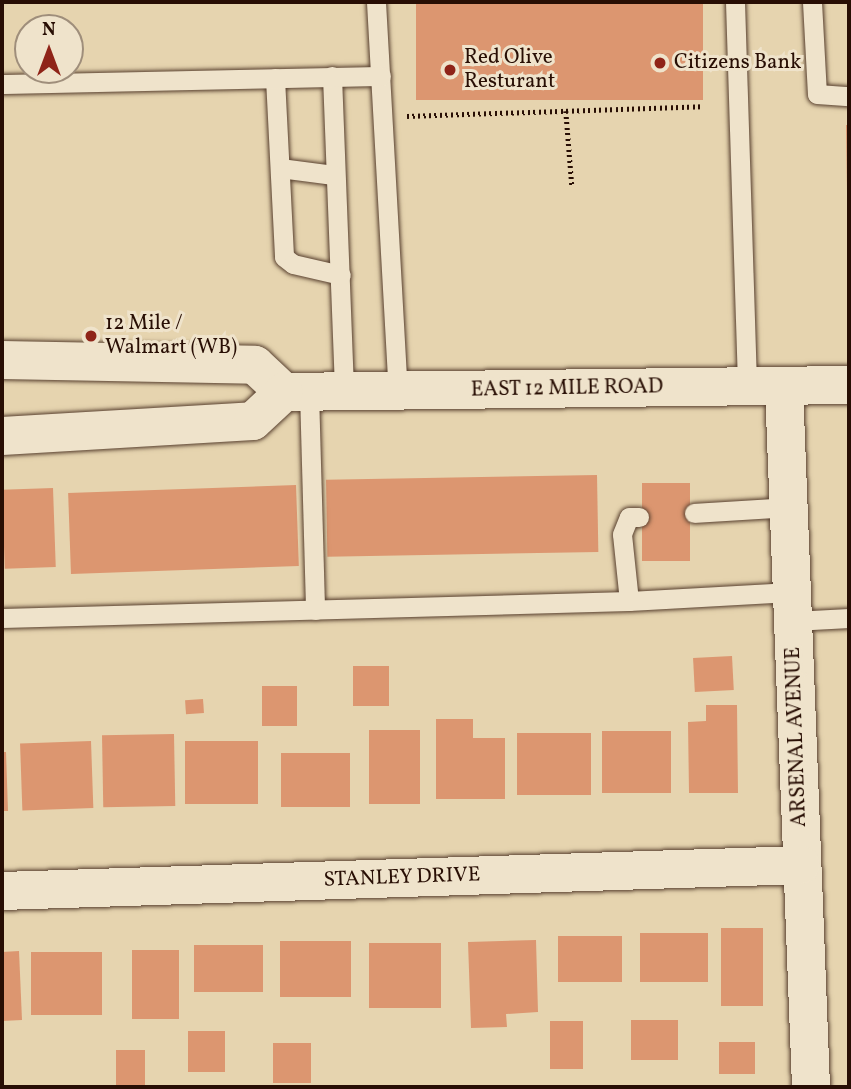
<!DOCTYPE html>
<html>
<head>
<meta charset="utf-8">
<style>
	body { margin:0 }
	#map { position:relative; width:851px; height:1089px; overflow:hidden; background:#e6d4af; font-family:Vollkorn,serif }
	div>[style] { position:absolute }
	[style*='--x'] { left:calc(var(--x)*1px); top:calc(var(--y)*1px); width:calc(var(--w)*1px); rotate:calc(var(--a)*1deg) }
	.building>* { inset:0; background:#dc9670; transform-origin:0 0 }
	.path>* { height:4.5px; margin-top:-2.25px; transform-origin:0; background:repeating-linear-gradient(90deg,#280e04 0 2px,transparent 0 5.5px) }
	.roads { filter:drop-shadow(0 0 2px #58402f) drop-shadow(0 0 2px #58402f) }
	.lane>* { height:19px; margin:-9.5px; padding:0 9.5px; transform-origin:9.5px; border-radius:9.5px; background:#efe3cb }
	.street>* { height:38px; margin:-19px; padding:0 19px; transform-origin:19px; border-radius:19px; background:#efe3cb }
	.secondary>* { height:38px; margin:-19px; padding:0 19px; transform-origin:19px; border-radius:19px; background:#efe3cb }
	.dots>* { width:19px; height:19px; translate:-50% -50%; box-sizing:border-box; border:4px solid #efe3cb; border-radius:50% }
	span { translate:-50% -50%; white-space:nowrap; text-align:center; line-height:1.15; -webkit-text-stroke:6px #efe3cb; paint-order:stroke }
	.poi-label { font-size:21px; color:#280e04 }
	.left { translate:0 -50%; text-align:left }
	.street-label { font-size:21px; color:#280e04 }
	.frame { position:absolute; inset:0; border:4px solid #280e04; pointer-events:none }
	.north { position:absolute; left:14px; top:14px; width:70px; height:70px; box-sizing:border-box; background:#efe3cb; border:2px solid #9f8e7b; border-radius:50%; rotate:0deg; font-size:19px; font-weight:700; line-height:28px; text-align:center; color:#280e04 }
	.north::after { content:''; display:block; margin:auto; width:24px; height:32px; background:#8f2418; clip-path:polygon(50% 0,100% 100%,50% 72%,0 100%) }
</style>
</head>
<body>
<div id="map">
	<div class="building">
		<div style="left:416px;top:2px;width:287px;height:98px"></div>
		<div style="clip-path:polygon(846px 125px,849px 125px,849px 192px,847px 192px)"></div>
		<div style="left:597px;top:475px;width:77px;height:271px;rotate:89deg"></div>
		<div style="left:642px;top:483px;width:48px;height:78px"></div>
		<div style="left:296px;top:485px;width:81px;height:228px;rotate:88deg"></div>
		<div style="left:53px;top:488px;width:79px;height:51px;rotate:88deg"></div>
		<div style="left:732px;top:656px;width:34px;height:39px;rotate:87deg"></div>
		<div style="left:353px;top:666px;width:36px;height:40px"></div>
		<div style="left:262px;top:686px;width:35px;height:40px"></div>
		<div style="left:203px;top:699px;width:14px;height:18px;rotate:86deg"></div>
		<div style="clip-path:polygon(706px 705px,737px 705px,738px 793px,689px 793px,688px 722px,706px 721px)"></div>
		<div style="clip-path:polygon(436px 719px,473px 719px,473px 738px,505px 738px,505px 799px,436px 799px)"></div>
		<div style="left:369px;top:730px;width:51px;height:74px"></div>
		<div style="left:602px;top:731px;width:69px;height:62px"></div>
		<div style="left:517px;top:733px;width:74px;height:62px"></div>
		<div style="left:174px;top:734px;width:72px;height:72px;rotate:89deg"></div>
		<div style="left:91px;top:741px;width:67px;height:71px;rotate:88deg"></div>
		<div style="left:185px;top:741px;width:73px;height:63px"></div>
		<div style="clip-path:polygon(2px 752px,6px 752px,8px 811px,2px 811px)"></div>
		<div style="left:281px;top:753px;width:69px;height:54px"></div>
		<div style="left:721px;top:928px;width:42px;height:78px"></div>
		<div style="left:640px;top:933px;width:68px;height:49px"></div>
		<div style="left:558px;top:936px;width:64px;height:46px"></div>
		<div style="clip-path:polygon(536px 940px,538px 1012px,506px 1014px,507px 1027px,471px 1028px,468px 942px)"></div>
		<div style="left:280px;top:941px;width:71px;height:56px"></div>
		<div style="left:369px;top:943px;width:72px;height:65px"></div>
		<div style="left:194px;top:945px;width:69px;height:47px"></div>
		<div style="left:132px;top:950px;width:47px;height:69px"></div>
		<div style="clip-path:polygon(19px 951px,22px 1020px,2px 1021px,2px 952px)"></div>
		<div style="left:31px;top:952px;width:71px;height:63px"></div>
		<div style="left:631px;top:1020px;width:47px;height:40px"></div>
		<div style="left:550px;top:1021px;width:33px;height:48px"></div>
		<div style="left:188px;top:1031px;width:37px;height:41px"></div>
		<div style="left:719px;top:1042px;width:36px;height:32px"></div>
		<div style="left:273px;top:1043px;width:38px;height:40px"></div>
		<div style="left:116px;top:1050px;width:29px;height:37px"></div>
	</div>
	<div class="path">
		<div style="--x:566;--y:111;--w:75;--a:85.4"></div>
		<div style="--x:407;--y:116;--w:296;--a:-1.9"></div>
	</div>
	<div class="roads">
		<div class="lane">
			<div style="--x:376;--y:2;--w:389;--a:86.8"></div>
			<div style="--x:735;--y:2;--w:385;--a:88.2"></div>
			<div style="--x:812;--y:2;--w:92;--a:86.9"></div>
			<div style="--x:817;--y:94;--w:32;--a:4"></div>
			<div style="--x:332;--y:76;--w:315;--a:87.8"></div>
			<div style="--x:275;--y:78;--w:179;--a:87.1"></div>
			<div style="--x:284;--y:257;--w:11;--a:38"></div>
			<div style="--x:293;--y:264;--w:49;--a:12.9"></div>
			<div style="--x:2;--y:84;--w:379;--a:-1.2"></div>
			<div style="--x:280;--y:168;--w:54;--a:7.4"></div>
			<div style="--x:309;--y:392;--w:218;--a:88.4"></div>
			<div style="--x:694;--y:513;--w:95;--a:-3.6"></div>
			<div style="--x:629;--y:601;--w:67;--a:-96"></div>
			<div style="--x:622;--y:534;--w:18;--a:-68"></div>
			<div style="--x:629;--y:517;--w:10;--a:0"></div>
			<div style="--x:2;--y:618;--w:627;--a:-1.55"></div>
			<div style="--x:629;--y:601;--w:162;--a:-3.2"></div>
			<div style="--x:793;--y:621;--w:56;--a:-3.1"></div>
		</div>
		<div class="street">
			<div style="--x:784;--y:387;--w:701;--a:87.79"></div>
			<div style="--x:2;--y:891;--w:799;--a:-1.86"></div>
		</div>
		<div class="secondary">
			<div style="--x:2;--y:360;--w:253;--a:1.1"></div>
			<div style="--x:255;--y:365;--w:40;--a:43"></div>
			<div style="--x:284;--y:392;--w:565;--a:-0.71"></div>
			<div style="--x:2;--y:436;--w:251;--a:-3.4"></div>
			<div style="--x:253;--y:421;--w:42;--a:-43.1"></div>
		</div>
	</div>
	<div class="dots">
		<div style="left:660px;top:63px;background:#8f2418"></div>
		<div style="left:450px;top:70px;background:#8f2418"></div>
		<div style="left:91px;top:336px;background:#8f2418"></div>
	</div>
	<div class="poi-label">
		<span class="left" style="left:464px;top:70px">Red Olive<br>Resturant</span>
		<span class="left" style="left:674px;top:63px">Citizens Bank</span>
		<span class="left" style="left:105px;top:336px">12 Mile /<br>Walmart (WB)</span>
	</div>
	<div class="street-label">
		<span style="left:567px;top:389px;rotate:-1deg">EAST 12 MILE ROAD</span>
		<span style="left:797px;top:737px;rotate:-92deg">ARSENAL AVENUE</span>
		<span style="left:402px;top:878px;rotate:-2deg">STANLEY DRIVE</span>
	</div>
	<div class="frame"></div>
	<div class="north">N</div>
</div>
</body>
</html>
